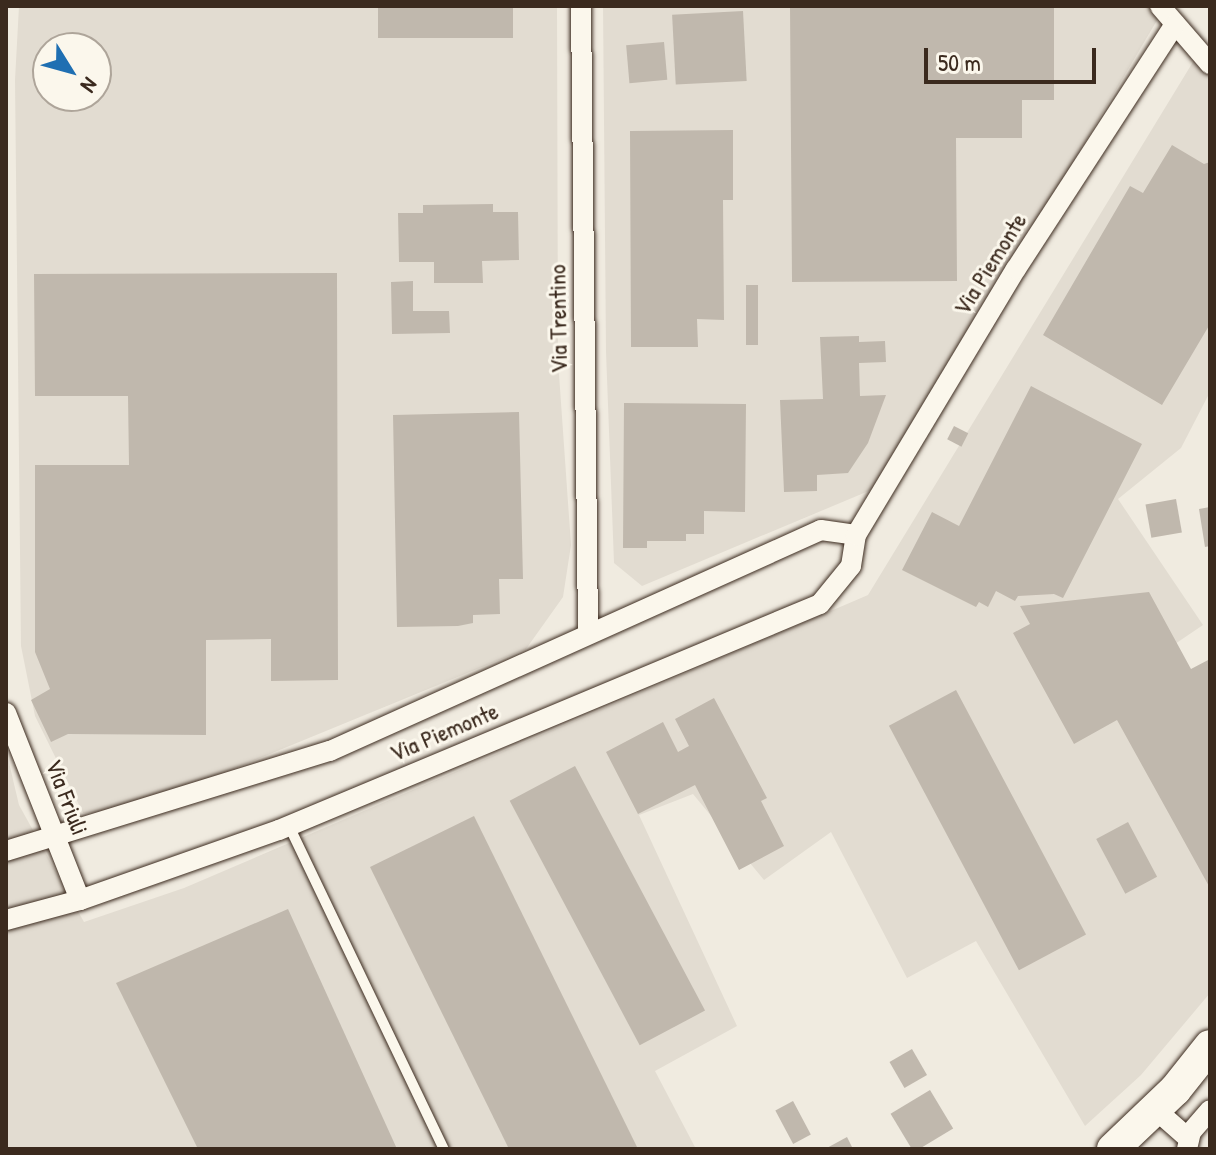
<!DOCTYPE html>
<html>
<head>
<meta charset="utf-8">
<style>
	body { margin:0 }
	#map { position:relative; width:1216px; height:1155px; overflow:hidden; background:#f0ebe0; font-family:"Patrick Hand",sans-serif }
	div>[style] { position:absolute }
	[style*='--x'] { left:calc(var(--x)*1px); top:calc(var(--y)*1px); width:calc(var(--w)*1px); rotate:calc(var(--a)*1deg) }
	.built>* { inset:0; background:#e2dcd1 }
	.building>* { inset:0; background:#c0b8ad; transform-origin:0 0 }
	.roads { filter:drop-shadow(0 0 2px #3b2a1e) drop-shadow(0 0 2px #3b2a1e) }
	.service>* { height:10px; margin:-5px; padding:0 5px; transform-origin:5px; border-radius:5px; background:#fbf7ec }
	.minor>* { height:20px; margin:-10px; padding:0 10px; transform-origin:10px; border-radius:10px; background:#fbf7ec }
	.primary>* { height:32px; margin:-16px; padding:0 16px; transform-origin:16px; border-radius:16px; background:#fbf7ec }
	span { translate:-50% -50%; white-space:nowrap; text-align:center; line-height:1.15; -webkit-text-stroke:6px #fbf7ec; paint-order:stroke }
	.street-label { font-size:24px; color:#3b2a1e }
	.frame { position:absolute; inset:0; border:8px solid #3b2a1e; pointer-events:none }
	.north { position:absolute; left:32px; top:32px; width:80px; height:80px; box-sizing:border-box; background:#fbf7ec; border:2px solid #aea59a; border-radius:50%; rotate:127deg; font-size:22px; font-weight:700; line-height:32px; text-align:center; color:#3b2a1e }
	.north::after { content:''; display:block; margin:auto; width:28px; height:36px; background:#1f6fb2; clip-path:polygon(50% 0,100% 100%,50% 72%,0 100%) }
	.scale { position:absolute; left:924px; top:48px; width:172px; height:36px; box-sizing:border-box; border:4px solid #3b2a1e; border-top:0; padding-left:10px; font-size:24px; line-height:28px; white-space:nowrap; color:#3b2a1e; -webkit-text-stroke:6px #fbf7ec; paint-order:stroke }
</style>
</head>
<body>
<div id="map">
	<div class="built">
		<div style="clip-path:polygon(evenodd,19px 6px,557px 6px,558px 360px,571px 545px,563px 597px,526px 649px,131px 811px,83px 813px,35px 716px,21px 646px,15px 80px,19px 6px,48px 48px,96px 48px,96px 96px,48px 96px,48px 48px)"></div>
		<div style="clip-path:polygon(603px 6px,1149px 6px,1159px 17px,883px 485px,642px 586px,614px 563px,606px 352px)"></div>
		<div style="clip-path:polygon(1196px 57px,1210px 72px,1210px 392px,1181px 448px,1118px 499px,1203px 625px,1172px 646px,1210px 730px,1210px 993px,1141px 1075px,1085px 1126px,976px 941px,907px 978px,831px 832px,764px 880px,693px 794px,639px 815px,737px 1026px,655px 1071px,696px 1149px,6px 1149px,6px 750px,19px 805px,84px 922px,184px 888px,868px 595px)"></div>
	</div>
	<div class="building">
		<div style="left:378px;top:6px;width:135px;height:32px"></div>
		<div style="clip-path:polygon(790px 6px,1054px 6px,1054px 100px,1022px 100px,1022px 138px,956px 138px,957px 281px,792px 282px)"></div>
		<div style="left:743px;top:11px;width:70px;height:71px;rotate:87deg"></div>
		<div style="left:664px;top:42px;width:38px;height:38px;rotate:85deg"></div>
		<div style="clip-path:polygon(733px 130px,733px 200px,723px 200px,724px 320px,697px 319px,698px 347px,631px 347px,630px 131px)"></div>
		<div style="clip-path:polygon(1172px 145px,1204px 164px,1210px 162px,1210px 324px,1162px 405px,1043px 335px,1130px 186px,1143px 193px)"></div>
		<div style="clip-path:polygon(493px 204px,493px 212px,518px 212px,519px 260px,482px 261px,483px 283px,434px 283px,434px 262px,399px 262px,398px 213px,423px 213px,423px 205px)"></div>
		<div style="clip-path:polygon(337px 273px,338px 680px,271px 681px,271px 639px,206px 640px,206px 735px,68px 734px,51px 742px,31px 700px,50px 689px,35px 652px,35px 465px,129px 465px,128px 396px,35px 396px,34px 274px)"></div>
		<div style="clip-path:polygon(413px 281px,413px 311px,449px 311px,450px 333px,392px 334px,391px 282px)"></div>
		<div style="left:746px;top:285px;width:12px;height:60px"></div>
		<div style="clip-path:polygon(859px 336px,859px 342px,885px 341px,886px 362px,859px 363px,860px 396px,886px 395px,868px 443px,848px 473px,817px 475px,817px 491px,784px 492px,780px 400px,823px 399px,820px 337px)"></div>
		<div style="clip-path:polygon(1031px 386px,1142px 444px,1063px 598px,1054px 594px,1018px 596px,1015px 601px,996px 591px,988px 607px,979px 602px,976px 607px,902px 570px,932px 512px,959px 526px)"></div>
		<div style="clip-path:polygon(624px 403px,746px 404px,745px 512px,704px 511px,704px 534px,686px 534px,686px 541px,647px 541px,647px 548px,623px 548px)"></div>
		<div style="clip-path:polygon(519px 412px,523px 579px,499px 579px,500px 614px,473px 615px,473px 623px,458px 626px,397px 627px,393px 415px)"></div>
		<div style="left:954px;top:426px;width:16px;height:15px;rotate:27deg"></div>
		<div style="left:1176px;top:499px;width:34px;height:31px;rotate:80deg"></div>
		<div style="clip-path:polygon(1210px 507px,1210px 546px,1205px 547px,1199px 509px)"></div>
		<div style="clip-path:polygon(1149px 592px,1191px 669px,1210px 659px,1210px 888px,1117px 720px,1074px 744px,1013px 633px,1030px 624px,1020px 606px)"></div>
		<div style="left:956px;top:690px;width:277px;height:76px;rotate:62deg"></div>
		<div style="clip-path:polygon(714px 698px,767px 798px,761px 801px,784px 846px,739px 870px,695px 785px,638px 814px,606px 752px,663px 722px,678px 752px,689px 746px,675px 719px)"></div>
		<div style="left:575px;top:766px;width:277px;height:74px;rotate:62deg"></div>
		<div style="clip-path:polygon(474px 816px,638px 1149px,509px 1149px,370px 867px)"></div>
		<div style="left:1128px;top:822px;width:62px;height:36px;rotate:62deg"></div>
		<div style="clip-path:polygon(288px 909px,397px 1149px,198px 1149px,116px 983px)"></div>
		<div style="left:912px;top:1049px;width:30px;height:26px;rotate:60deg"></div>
		<div style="left:930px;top:1090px;width:45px;height:46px;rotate:59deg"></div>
		<div style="left:793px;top:1101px;width:38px;height:20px;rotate:62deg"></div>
		<div style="clip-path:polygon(847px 1137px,853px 1149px,825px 1149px)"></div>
	</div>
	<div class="roads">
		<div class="service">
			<div style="--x:289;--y:826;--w:358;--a:64.4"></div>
		</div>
		<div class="minor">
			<div style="--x:581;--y:6;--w:626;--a:89.36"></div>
			<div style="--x:1160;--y:6;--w:77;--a:49.2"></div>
			<div style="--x:6;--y:713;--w:201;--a:68.4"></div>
			<div style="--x:6;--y:851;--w:339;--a:-17.2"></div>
			<div style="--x:330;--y:751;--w:538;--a:-24.23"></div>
			<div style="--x:821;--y:530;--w:35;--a:8"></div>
			<div style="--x:6;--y:920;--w:77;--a:-15.1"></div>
			<div style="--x:80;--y:900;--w:211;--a:-19.4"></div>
			<div style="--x:279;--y:830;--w:586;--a:-22.67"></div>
			<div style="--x:820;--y:604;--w:49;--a:-50.8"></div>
			<div style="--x:851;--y:566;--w:31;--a:-81"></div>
			<div style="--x:856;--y:535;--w:310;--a:-59"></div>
			<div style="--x:1016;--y:269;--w:292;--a:-57"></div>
			<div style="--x:1155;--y:1109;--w:45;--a:41.4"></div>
			<div style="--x:1187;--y:1149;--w:17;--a:-77"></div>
			<div style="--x:1191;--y:1132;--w:29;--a:-49"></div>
		</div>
		<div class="primary">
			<div style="--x:1113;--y:1149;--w:86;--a:-43.6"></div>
			<div style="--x:1175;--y:1090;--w:56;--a:-51.5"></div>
		</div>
	</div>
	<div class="street-label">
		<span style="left:990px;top:264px;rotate:-58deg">Via Piemonte</span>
		<span style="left:558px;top:319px;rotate:-91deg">Via Trentino</span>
		<span style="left:444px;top:732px;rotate:-23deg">Via Piemonte</span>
		<span style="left:67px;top:797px;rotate:69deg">Via Friuli</span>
	</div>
	<div class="frame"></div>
	<div class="north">N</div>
	<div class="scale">50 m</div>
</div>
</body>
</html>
